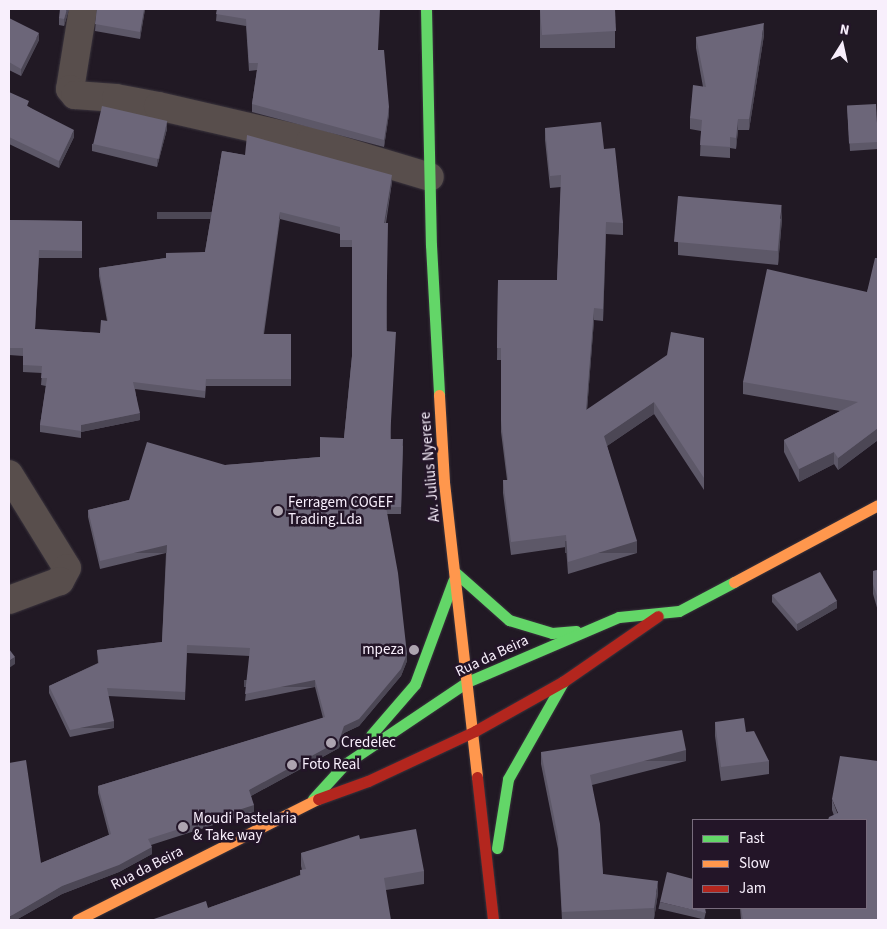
<!DOCTYPE html>
<html>
<head>
<meta charset="utf-8">
<style>
	body { margin:0 }
	#map { position:relative; width:887px; height:929px; overflow:hidden; background:#211924; font-family:"Source Sans 3",sans-serif }
	div>[style] { position:absolute }
	[style*='--x'] { left:calc(var(--x)*1px); top:calc(var(--y)*1px); width:calc(var(--w)*1px); rotate:calc(var(--a)*1deg) }
	.roads { filter:drop-shadow(0 0 1px #3a343d) drop-shadow(0 0 1px #3a343d) }
	.street>* { height:28px; margin:-14px; padding:0 14px; transform-origin:14px; border-radius:14px; background:#584e4c }
	.fast>* { height:11px; margin:-5.5px; padding:0 5.5px; transform-origin:5.5px; border-radius:5.5px; background:#63d668 }
	.slow>* { height:11px; margin:-5.5px; padding:0 5.5px; transform-origin:5.5px; border-radius:5.5px; background:#ff974d }
	.jam>* { height:11px; margin:-5.5px; padding:0 5.5px; transform-origin:5.5px; border-radius:5.5px; background:#b3261e }
	.wall>* { inset:0; background:#5d5868; transform-origin:0 0 }
	.shaded-wall>* { inset:0; background:#4c4755; transform-origin:0 0 }
	.building>* { inset:0; background:#6c6679; transform-origin:0 0 }
	.dots>* { width:14px; height:14px; translate:-50% -50%; box-sizing:border-box; border:2px solid #231528; border-radius:50% }
	span { translate:-50% -50%; white-space:nowrap; text-align:center; line-height:1.15; -webkit-text-stroke:5px #231528; paint-order:stroke }
	.street-label { font-size:15px; color:#f8effc }
	.poi-label { font-size:15px; color:#f8effc }
	.left { translate:0 -50%; text-align:left }
	.right { translate:-100% -50%; text-align:right }
	.frame { position:absolute; inset:0; border:10px solid #f8effc; pointer-events:none }
	.legend { position:absolute; left:692px; top:819px; width:175px; height:90px; box-sizing:border-box; background:#231528; border:1px solid #786c7d; margin:0; padding:6px 9px; list-style:none; font-size:15px; color:#f8effc }
	.legend li { display:flex; align-items:center; gap:10px; height:25px }
	.legend b { width:25px; border:1px solid #786c7d }
	.north { position:absolute; left:817px; top:20px; width:50px; height:50px; -webkit-text-stroke:4px #231528; paint-order:stroke; rotate:10deg; font-size:14px; font-weight:700; line-height:20px; text-align:center; color:#f8effc }
	.north::after { content:''; display:block; margin:auto; width:18px; height:22px; background:#f8effc; clip-path:polygon(50% 0,100% 100%,50% 72%,0 100%) }
</style>
</head>
<body>
<div id="map">
	<div class="roads">
		<div class="street">
			<div style="--x:83;--y:9;--w:81;--a:99.2"></div>
			<div style="--x:70;--y:89;--w:8;--a:50"></div>
			<div style="--x:75;--y:95;--w:41;--a:4.2"></div>
			<div style="--x:116;--y:98;--w:43;--a:10.8"></div>
			<div style="--x:158;--y:106;--w:156;--a:13"></div>
			<div style="--x:310;--y:141;--w:125;--a:16.7"></div>
			<div style="--x:9;--y:474;--w:110;--a:58.3"></div>
			<div style="--x:67;--y:568;--w:15;--a:118"></div>
			<div style="--x:60;--y:581;--w:54;--a:159.6"></div>
		</div>
		<div class="fast">
			<div style="--x:426;--y:9;--w:236;--a:88.8"></div>
			<div style="--x:431;--y:245;--w:150;--a:86.9"></div>
			<div style="--x:456;--y:573;--w:71;--a:41.6"></div>
			<div style="--x:509;--y:620;--w:45;--a:16.8"></div>
			<div style="--x:552;--y:633;--w:24;--a:-5"></div>
			<div style="--x:371;--y:735;--w:67;--a:-49.2"></div>
			<div style="--x:415;--y:684;--w:110;--a:-69.7"></div>
			<div style="--x:313;--y:799;--w:47;--a:-47.6"></div>
			<div style="--x:345;--y:764;--w:147;--a:-33.9"></div>
			<div style="--x:467;--y:682;--w:165;--a:-23.2"></div>
			<div style="--x:619;--y:617;--w:60;--a:-5.7"></div>
			<div style="--x:679;--y:611;--w:62;--a:-27.8"></div>
			<div style="--x:497;--y:848;--w:70;--a:-80.9"></div>
			<div style="--x:508;--y:779;--w:112;--a:-60.4"></div>
		</div>
		<div class="slow">
			<div style="--x:439;--y:395;--w:87;--a:86.7"></div>
			<div style="--x:444;--y:482;--w:297;--a:83.6"></div>
			<div style="--x:734;--y:582;--w:163;--a:-28.1"></div>
			<div style="--x:77;--y:920;--w:270;--a:-26.7"></div>
		</div>
		<div class="jam">
			<div style="--x:477;--y:777;--w:144;--a:83.6"></div>
			<div style="--x:318;--y:799;--w:53;--a:-19.8"></div>
			<div style="--x:368;--y:781;--w:118;--a:-25"></div>
			<div style="--x:475;--y:731;--w:102;--a:-29.3"></div>
			<div style="--x:564;--y:681;--w:114;--a:-34.7"></div>
		</div>
	</div>
	<div class="wall">
		<div style="clip-path:polygon(69px 9px,64px 26px,59px 25px,59px 18px)"></div>
		<div style="clip-path:polygon(97px 9px,145px 9px,140px 39px,95px 31px)"></div>
		<div style="clip-path:polygon(217px 9px,378px 50px,389px 114px,384px 147px,252px 112px,252px 104px,257px 70px,249px 71px,246px 26px,216px 21px)"></div>
		<div style="left:540px;top:9px;width:75px;height:39px"></div>
		<div style="clip-path:polygon(9px 18px,39px 40px,21px 76px,9px 70px)"></div>
		<div style="clip-path:polygon(764px 35px,749px 130px,738px 130px,736px 149px,730px 148px,730px 158px,700px 156px,701px 131px,690px 129px,690px 118px,703px 87px,696px 48px,696px 37px)"></div>
		<div style="clip-path:polygon(9px 92px,29px 107px,74px 137px,59px 168px,9px 144px)"></div>
		<div style="clip-path:polygon(847px 106px,878px 137px,878px 149px,850px 151px)"></div>
		<div style="clip-path:polygon(545px 128px,604px 149px,623px 223px,623px 235px,606px 234px,603px 321px,594px 320px,587px 410px,704px 338px,704px 490px,654px 414px,607px 446px,637px 553px,568px 574px,566px 547px,511px 555px,503px 493px,503px 480px,507px 480px,501px 432px,501px 360px,497px 360px,498px 280px,557px 280px,561px 187px,550px 188px,545px 140px)"></div>
		<div style="clip-path:polygon(167px 129px,157px 167px,92px 151px,92px 144px)"></div>
		<div style="clip-path:polygon(222px 151px,392px 182px,386px 223px,387px 331px,391px 439px,403px 446px,401px 514px,387px 514px,407px 661px,401px 676px,359px 726px,344px 733px,339px 748px,251px 796px,254px 812px,151px 845px,152px 854px,119px 872px,62px 894px,16px 920px,9px 920px,41px 863px,109px 835px,98px 793px,98px 786px,323px 718px,315px 687px,245px 701px,250px 656px,187px 653px,185px 700px,108px 696px,114px 728px,70px 737px,49px 693px,49px 686px,98px 663px,97px 650px,162px 642px,166px 553px,100px 569px,88px 517px,88px 510px,129px 500px,225px 465px,320px 457px,344px 438px,352px 356px,352px 247px,340px 247px,340px 234px,280px 219px,264px 334px,291px 334px,291px 386px,206px 386px,205px 398px,135px 389px,140px 420px,81px 432px,81px 438px,40px 432px,40px 425px,46px 386px,41px 385px,42px 373px,23px 372px,23px 356px,9px 355px,9px 220px,82px 221px,82px 258px,39px 258px,35px 329px,100px 333px,107px 321px,99px 276px,99px 268px,205px 252px)"></div>
		<div style="clip-path:polygon(678px 196px,782px 219px,778px 265px,678px 255px)"></div>
		<div style="clip-path:polygon(878px 258px,878px 440px,838px 470px,834px 464px,799px 482px,784px 452px,784px 440px,840px 411px,743px 394px,743px 382px,867px 292px)"></div>
		<div style="clip-path:polygon(878px 570px,878px 611px,873px 594px,873px 571px)"></div>
		<div style="clip-path:polygon(772px 595px,837px 608px,797px 631px,772px 602px)"></div>
		<div style="clip-path:polygon(715px 722px,746px 732px,769px 761px,769px 774px,721px 781px,715px 736px)"></div>
		<div style="clip-path:polygon(541px 752px,686px 761px,592px 785px,603px 874px,658px 893px,654px 919px,628px 920px,562px 920px,558px 849px,541px 764px)"></div>
		<div style="clip-path:polygon(832px 799px,878px 920px,741px 920px,740px 908px,866px 908px,832px 810px)"></div>
		<div style="clip-path:polygon(360px 839px,424px 871px,424px 884px,386px 890px,208px 908px,300px 875px,300px 870px,302px 870px,301px 866px,301px 853px)"></div>
		<div style="left:660px;top:902px;width:47px;height:7px;rotate:13deg"></div>
	</div>
	<div class="shaded-wall">
		<div style="clip-path:polygon(67px 9px,69px 9px,64px 26px,64px 19px)"></div>
		<div style="clip-path:polygon(144px 9px,145px 9px,140px 39px,140px 32px)"></div>
		<div style="clip-path:polygon(764px 23px,764px 35px,749px 130px,749px 119px)"></div>
		<div style="clip-path:polygon(39px 33px,39px 40px,21px 76px,21px 69px)"></div>
		<div style="clip-path:polygon(389px 107px,389px 114px,384px 147px,384px 140px)"></div>
		<div style="clip-path:polygon(738px 119px,738px 130px,736px 149px,736px 138px)"></div>
		<div style="clip-path:polygon(167px 121px,167px 129px,157px 167px,157px 160px)"></div>
		<div style="clip-path:polygon(74px 130px,74px 137px,59px 168px,59px 161px)"></div>
		<div style="clip-path:polygon(392px 175px,392px 182px,384px 230px,384px 223px)"></div>
		<div style="clip-path:polygon(782px 205px,782px 219px,778px 265px,778px 251px)"></div>
		<div style="left:280px;top:212px;width:7px;height:123px;rotate:90deg"></div>
		<div style="clip-path:polygon(606px 222px,606px 234px,603px 321px,603px 309px)"></div>
		<div style="clip-path:polygon(594px 308px,594px 320px,586px 423px,586px 410px)"></div>
		<div style="clip-path:polygon(654px 402px,654px 414px,604px 448px,604px 436px)"></div>
		<div style="clip-path:polygon(140px 413px,140px 420px,81px 432px,81px 438px,81px 425px)"></div>
		<div style="clip-path:polygon(878px 428px,878px 440px,838px 470px,838px 458px)"></div>
		<div style="clip-path:polygon(834px 452px,834px 464px,799px 482px,799px 469px)"></div>
		<div style="left:637px;top:541px;width:12px;height:72px;rotate:90deg"></div>
		<div style="left:167px;top:545px;width:8px;height:69px;rotate:90deg"></div>
		<div style="clip-path:polygon(837px 601px,837px 608px,797px 631px,797px 624px)"></div>
		<div style="clip-path:polygon(407px 654px,407px 661px,401px 676px,359px 726px,344px 733px,339px 748px,249px 797px,249px 790px,344px 726px)"></div>
		<div style="clip-path:polygon(15px 657px,15px 664px,9px 668px,9px 661px)"></div>
		<div style="left:315px;top:680px;width:7px;height:71px;rotate:90deg"></div>
		<div style="left:114px;top:721px;width:7px;height:45px;rotate:90deg"></div>
		<div style="left:686px;top:750px;width:11px;height:99px;rotate:90deg"></div>
		<div style="left:254px;top:805px;width:7px;height:111px;rotate:90deg"></div>
		<div style="clip-path:polygon(152px 847px,152px 854px,119px 872px,62px 894px,16px 920px,9px 920px,9px 917px,62px 886px)"></div>
		<div style="clip-path:polygon(658px 881px,658px 893px,654px 919px,654px 908px)"></div>
	</div>
	<div class="building">
		<div style="clip-path:polygon(60px 9px,67px 9px,64px 19px,59px 18px)"></div>
		<div style="clip-path:polygon(97px 9px,144px 9px,140px 32px,95px 24px)"></div>
		<div style="clip-path:polygon(217px 9px,380px 9px,378px 50px,384px 50px,389px 107px,384px 140px,252px 104px,258px 63px,249px 63px,246px 19px,216px 14px)"></div>
		<div style="clip-path:polygon(540px 9px,615px 9px,616px 31px,542px 35px)"></div>
		<div style="clip-path:polygon(9px 18px,39px 33px,21px 69px,9px 62px)"></div>
		<div style="clip-path:polygon(764px 23px,749px 119px,738px 119px,736px 138px,730px 137px,730px 147px,700px 145px,702px 120px,690px 118px,693px 85px,706px 87px,696px 37px)"></div>
		<div style="clip-path:polygon(9px 92px,29px 101px,27px 106px,74px 130px,59px 161px,9px 137px)"></div>
		<div style="left:876px;top:104px;width:38px;height:29px;rotate:87deg"></div>
		<div style="left:102px;top:106px;width:67px;height:39px;rotate:13deg"></div>
		<div style="clip-path:polygon(601px 122px,604px 149px,615px 148px,623px 223px,606px 222px,603px 309px,594px 308px,586px 410px,667px 355px,671px 332px,704px 338px,704px 478px,654px 402px,604px 436px,637px 541px,568px 562px,566px 535px,511px 542px,503px 480px,508px 480px,501px 420px,501px 348px,497px 348px,498px 280px,557px 280px,561px 175px,550px 176px,545px 128px)"></div>
		<div style="clip-path:polygon(247px 135px,392px 175px,384px 223px,388px 223px,386px 331px,396px 332px,390px 439px,403px 439px,401px 507px,386px 507px,398px 573px,407px 654px,401px 669px,359px 719px,344px 726px,339px 741px,249px 790px,254px 805px,148px 839px,152px 847px,119px 865px,62px 886px,9px 917px,9px 763px,26px 760px,41px 863px,111px 834px,98px 786px,325px 717px,315px 680px,245px 694px,250px 648px,187px 645px,185px 692px,107px 688px,114px 721px,70px 730px,49px 686px,99px 663px,97px 650px,162px 642px,167px 545px,100px 561px,88px 510px,129px 500px,147px 442px,225px 465px,320px 457px,320px 437px,344px 438px,352px 356px,352px 240px,340px 240px,340px 227px,280px 212px,263px 334px,291px 334px,291px 379px,206px 379px,205px 391px,133px 382px,140px 413px,81px 425px,81px 431px,40px 425px,47px 378px,41px 378px,42px 366px,23px 365px,23px 348px,9px 348px,9px 220px,82px 221px,82px 251px,39px 250px,35px 329px,100px 333px,101px 320px,108px 321px,99px 268px,166px 258px,166px 253px,205px 252px,222px 151px,245px 155px)"></div>
		<div style="left:678px;top:196px;width:104px;height:46px;rotate:5deg"></div>
		<div style="clip-path:polygon(875px 258px,878px 258px,878px 428px,838px 458px,834px 452px,799px 469px,784px 440px,858px 402px,743px 382px,767px 269px,867px 292px)"></div>
		<div style="clip-path:polygon(878px 570px,878px 600px,873px 584px,873px 571px)"></div>
		<div style="clip-path:polygon(820px 572px,837px 601px,797px 624px,772px 595px)"></div>
		<div style="clip-path:polygon(9px 649px,15px 657px,9px 661px)"></div>
		<div style="clip-path:polygon(744px 718px,746px 732px,754px 731px,769px 761px,721px 767px,715px 722px)"></div>
		<div style="clip-path:polygon(682px 730px,686px 750px,590px 775px,600px 824px,603px 874px,658px 881px,654px 908px,562px 912px,558px 837px,541px 752px)"></div>
		<div style="clip-path:polygon(840px 756px,878px 761px,878px 920px,743px 920px,741px 908px,866px 908px,866px 820px,828px 820px,829px 817px,838px 813px,832px 799px)"></div>
		<div style="clip-path:polygon(416px 829px,424px 871px,384px 878px,391px 920px,151px 920px,206px 901px,208px 908px,301px 875px,300px 870px,306px 869px,301px 853px,359px 835px,360px 839px)"></div>
		<div style="clip-path:polygon(667px 872px,693px 879px,693px 908px,705px 908px,706px 913px,660px 902px)"></div>
	</div>
	<div class="dots">
		<div style="left:278px;top:511px;background:#ada4b0"></div>
		<div style="left:414px;top:650px;background:#ada4b0"></div>
		<div style="left:331px;top:743px;background:#ada4b0"></div>
		<div style="left:292px;top:765px;background:#ada4b0"></div>
		<div style="left:183px;top:827px;background:#ada4b0"></div>
	</div>
	<div class="street-label">
		<span style="left:430px;top:467px;rotate:-95deg">Av. Julius Nyerere</span>
		<span style="left:492px;top:656px;rotate:-25deg">Rua da Beira</span>
		<span style="left:147px;top:868px;rotate:-27deg">Rua da Beira</span>
	</div>
	<div class="poi-label">
		<span class="left" style="left:288px;top:511px">Ferragem COGEF<br>Trading.Lda</span>
		<span class="right" style="left:404px;top:650px">mpeza</span>
		<span class="left" style="left:341px;top:743px">Credelec</span>
		<span class="left" style="left:302px;top:765px">Foto Real</span>
		<span class="left" style="left:193px;top:827px">Moudi Pastelaria<br>&amp; Take way</span>
	</div>
	<div class="frame"></div>
	<ul class="legend">
	<li><b style="height:6px;background:#63d668"></b>Fast</li>
	<li><b style="height:6px;background:#ff974d"></b>Slow</li>
	<li><b style="height:6px;background:#b3261e"></b>Jam</li>
	</ul>
	<div class="north">N</div>
</div>
</body>
</html>
